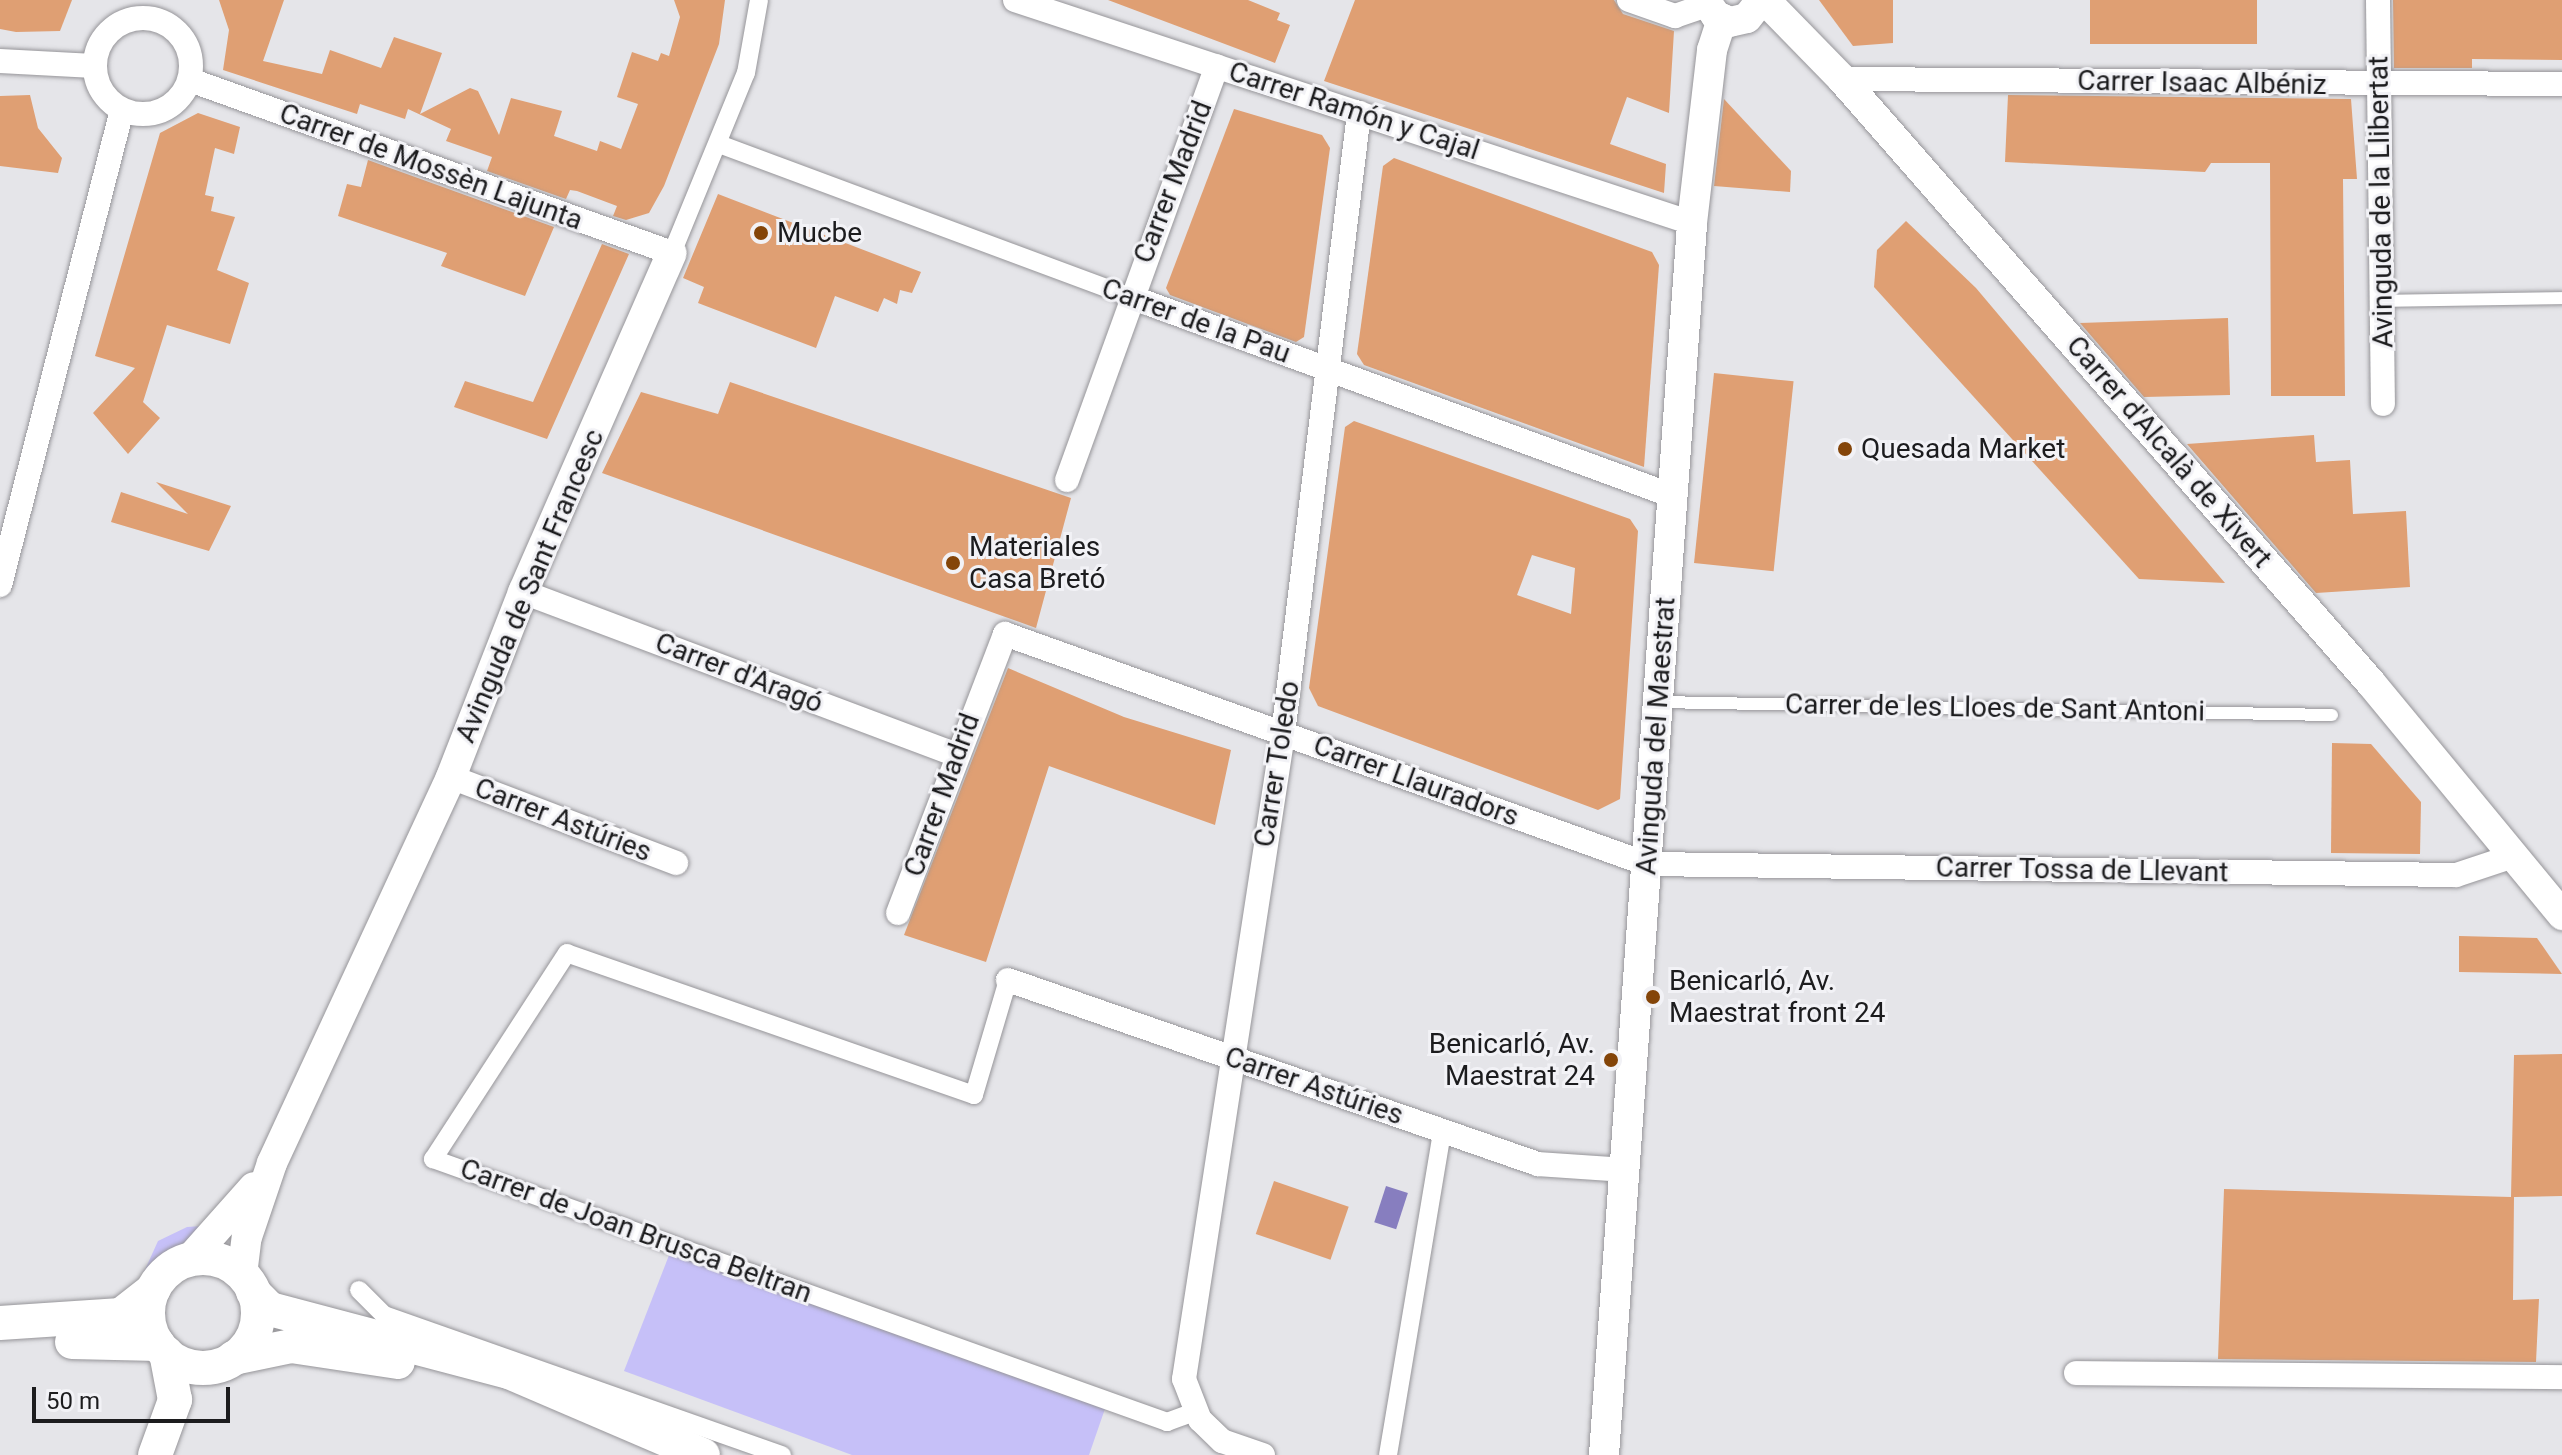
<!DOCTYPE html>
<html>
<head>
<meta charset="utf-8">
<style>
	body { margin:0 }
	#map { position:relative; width:2562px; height:1455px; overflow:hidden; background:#e5e5e9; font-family:Roboto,sans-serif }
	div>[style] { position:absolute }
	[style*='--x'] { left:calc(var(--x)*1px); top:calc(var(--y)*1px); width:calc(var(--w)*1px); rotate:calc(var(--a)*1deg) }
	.green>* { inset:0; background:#c6c0f8 }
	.water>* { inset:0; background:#877ebf; transform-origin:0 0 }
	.building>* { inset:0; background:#df9f73; transform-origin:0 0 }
	.roads { filter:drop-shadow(0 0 2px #969599) drop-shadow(0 0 2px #969599) }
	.service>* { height:12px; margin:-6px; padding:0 6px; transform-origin:6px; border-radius:6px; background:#fff }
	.pedestrian>* { height:18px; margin:-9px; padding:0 9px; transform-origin:9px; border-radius:9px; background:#fff }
	.minor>* { height:24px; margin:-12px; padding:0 12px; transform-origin:12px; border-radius:12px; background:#fff }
	.minor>.ring { margin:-12px; padding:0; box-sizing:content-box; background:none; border:24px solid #fff; border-radius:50% }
	.tertiary>* { height:30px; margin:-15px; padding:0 15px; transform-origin:15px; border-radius:15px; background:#fff }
	.secondary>* { height:34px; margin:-17px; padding:0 17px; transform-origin:17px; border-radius:17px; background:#fff }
	.secondary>.ring { margin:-17px; padding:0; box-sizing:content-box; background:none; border:34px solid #fff; border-radius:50% }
	.dots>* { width:22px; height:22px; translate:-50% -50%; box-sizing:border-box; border:4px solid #f2f2f6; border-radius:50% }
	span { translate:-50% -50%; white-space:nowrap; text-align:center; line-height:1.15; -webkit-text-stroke:6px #f2f2f6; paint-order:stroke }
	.street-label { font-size:28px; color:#1c1c1e }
	.poi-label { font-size:28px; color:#1c1c1e }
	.left { translate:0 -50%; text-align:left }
	.right { translate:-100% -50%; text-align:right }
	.scale { position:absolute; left:32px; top:1387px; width:198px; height:36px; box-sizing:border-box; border:4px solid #1c1c1e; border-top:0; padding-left:10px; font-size:24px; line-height:28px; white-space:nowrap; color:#1c1c1e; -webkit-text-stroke:6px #f2f2f6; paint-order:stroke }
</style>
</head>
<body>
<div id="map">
	<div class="green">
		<div style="clip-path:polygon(217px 1225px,168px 1257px,150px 1280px,139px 1283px,158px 1241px,187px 1227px)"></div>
		<div style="clip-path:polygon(673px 1245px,1108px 1400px,1089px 1455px,852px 1455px,624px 1371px)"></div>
	</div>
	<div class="water">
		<div style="left:1386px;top:1186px;width:23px;height:38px;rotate:18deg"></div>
	</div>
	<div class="building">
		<div style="clip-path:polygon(0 0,72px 0,60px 31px,16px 32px,0 29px)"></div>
		<div style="clip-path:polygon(219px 0,284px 0,263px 61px,322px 74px,330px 50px,381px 68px,394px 37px,442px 53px,420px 114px,470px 88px,478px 91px,499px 135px,511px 98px,562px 111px,554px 136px,597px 151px,600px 141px,621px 149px,638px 104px,617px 97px,632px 52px,658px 61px,661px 53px,669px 56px,680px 17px,674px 0,725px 0,719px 44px,664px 186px,649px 213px,626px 220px,613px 216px,617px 206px,577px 191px,570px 190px,566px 199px,487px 171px,492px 157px,446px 141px,451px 129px,408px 109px,405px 119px,360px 104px,357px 114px,223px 70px,229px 30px)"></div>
		<div style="clip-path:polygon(1108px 0,1248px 0,1280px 13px,1277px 20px,1290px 25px,1275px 63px)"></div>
		<div style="clip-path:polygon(1355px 0,1614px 0,1623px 14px,1674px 31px,1669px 113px,1627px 97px,1610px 144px,1666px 164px,1664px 193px,1324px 81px)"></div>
		<div style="clip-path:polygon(1819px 0,1893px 0,1893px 43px,1853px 46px)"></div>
		<div style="left:2090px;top:0;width:167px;height:44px"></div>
		<div style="clip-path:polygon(2393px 0,2562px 0,2562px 60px,2472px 59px,2472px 68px,2394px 68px)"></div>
		<div style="clip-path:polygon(30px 95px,38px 128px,62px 158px,58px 173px,0 166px,0 96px)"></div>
		<div style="clip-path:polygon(2008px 95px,2351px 99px,2357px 179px,2343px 179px,2345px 396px,2271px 396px,2270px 163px,2211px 163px,2205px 172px,2005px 162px)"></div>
		<div style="clip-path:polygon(1724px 99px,1791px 171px,1790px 192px,1714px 186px)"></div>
		<div style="clip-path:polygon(1234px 109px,1322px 135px,1330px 148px,1304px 337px,1296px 342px,1170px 295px,1166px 288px)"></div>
		<div style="clip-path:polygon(198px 113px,240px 127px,234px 154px,215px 148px,205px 195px,214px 197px,211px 211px,235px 217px,217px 270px,249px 283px,230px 344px,167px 325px,143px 402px,160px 418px,128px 454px,93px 413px,135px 368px,95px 356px,160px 133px)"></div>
		<div style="clip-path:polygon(1394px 158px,1652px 252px,1659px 265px,1644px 467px,1364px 365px,1357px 354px,1383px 166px)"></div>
		<div style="clip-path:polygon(368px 160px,554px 227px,525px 296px,441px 266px,447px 253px,338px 216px,347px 184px,361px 187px)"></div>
		<div style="clip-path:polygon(718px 194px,921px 272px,912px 293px,900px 290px,897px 304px,884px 298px,878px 312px,835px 296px,816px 348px,698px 303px,704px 287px,683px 278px)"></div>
		<div style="clip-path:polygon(1906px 221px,1976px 288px,2225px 583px,2139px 579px,1874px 287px,1877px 250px)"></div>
		<div style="clip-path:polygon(602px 244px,629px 254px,547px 439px,454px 407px,465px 381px,533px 402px)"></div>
		<div style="clip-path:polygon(2228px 318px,2230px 395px,2144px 397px,2080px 323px)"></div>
		<div style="left:1714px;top:373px;width:80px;height:191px;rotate:6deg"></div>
		<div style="clip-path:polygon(730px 382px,1071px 498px,1036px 628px,602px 473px,641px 392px,718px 414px)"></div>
		<div style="clip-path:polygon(evenodd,1354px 421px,1630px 519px,1638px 531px,1620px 799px,1598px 810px,1318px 706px,1309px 688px,1345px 427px,1354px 421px,1532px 555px,1575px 568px,1571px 614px,1517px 595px,1532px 555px)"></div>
		<div style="clip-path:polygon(2314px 435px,2316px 462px,2350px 460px,2353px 514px,2406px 511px,2410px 587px,2316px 593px,2187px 444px)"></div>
		<div style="clip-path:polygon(156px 482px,231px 506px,209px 551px,111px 522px,121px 492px,188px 514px)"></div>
		<div style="clip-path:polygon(1008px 668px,1124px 717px,1231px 750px,1215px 825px,1049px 766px,986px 962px,904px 935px)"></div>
		<div style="clip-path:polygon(2332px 743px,2371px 744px,2421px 802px,2420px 854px,2331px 853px)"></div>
		<div style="clip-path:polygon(2459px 936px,2537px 938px,2562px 974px,2459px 972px)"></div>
		<div style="clip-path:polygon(2562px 1054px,2562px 1196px,2514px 1197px,2513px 1300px,2539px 1299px,2536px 1362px,2218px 1359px,2224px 1189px,2511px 1197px,2514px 1055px)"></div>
		<div style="left:1274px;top:1181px;width:79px;height:56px;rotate:19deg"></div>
	</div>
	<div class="roads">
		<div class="service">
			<div style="--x:2381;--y:301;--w:181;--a:-0.9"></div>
			<div style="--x:1659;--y:702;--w:673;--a:1.11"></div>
		</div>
		<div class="pedestrian">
			<div style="--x:719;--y:144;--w:439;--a:20.4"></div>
			<div style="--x:672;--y:253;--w:195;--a:-67.7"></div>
			<div style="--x:746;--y:73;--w:74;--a:-79.9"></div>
			<div style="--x:1008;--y:980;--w:120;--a:106.5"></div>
			<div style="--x:974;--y:1095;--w:431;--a:-160.8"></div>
			<div style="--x:567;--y:953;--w:246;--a:123"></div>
			<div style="--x:433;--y:1159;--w:780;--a:19.71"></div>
			<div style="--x:1167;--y:1422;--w:30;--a:-20"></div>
			<div style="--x:359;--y:1290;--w:35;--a:45"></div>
			<div style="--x:384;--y:1315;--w:422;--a:19.4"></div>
			<div style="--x:1388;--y:1455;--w:328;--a:-80.5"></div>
		</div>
		<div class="minor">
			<div style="--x:1015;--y:0;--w:713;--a:18.23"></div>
			<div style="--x:1629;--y:0;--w:49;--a:19.2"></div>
			<div style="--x:1675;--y:16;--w:34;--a:-19"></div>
			<div style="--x:2378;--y:0;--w:404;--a:89.3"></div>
			<div class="ring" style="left:95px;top:18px;width:72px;height:72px"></div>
			<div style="--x:0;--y:61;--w:94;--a:3"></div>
			<div style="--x:1842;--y:79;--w:720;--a:0.4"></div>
			<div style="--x:190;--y:80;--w:512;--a:19.74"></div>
			<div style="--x:1131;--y:297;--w:577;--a:20.16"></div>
			<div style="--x:1067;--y:480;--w:440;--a:-70.1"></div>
			<div style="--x:0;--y:585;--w:489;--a:-75.6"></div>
			<div style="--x:523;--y:592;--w:460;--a:20.6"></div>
			<div style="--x:451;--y:777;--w:241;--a:20.9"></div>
			<div style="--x:898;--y:913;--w:299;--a:-69"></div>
			<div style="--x:1005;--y:634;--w:682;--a:19.71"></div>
			<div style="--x:1647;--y:864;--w:809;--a:0.78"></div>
			<div style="--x:2456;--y:875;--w:60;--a:-18.4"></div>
			<div style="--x:1008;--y:980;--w:561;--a:19.15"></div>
			<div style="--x:1538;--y:1164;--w:87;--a:3.9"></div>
			<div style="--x:2076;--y:1373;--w:486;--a:0.5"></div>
			<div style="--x:1263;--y:1455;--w:43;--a:-161.1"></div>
			<div style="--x:1222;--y:1441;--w:30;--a:-136"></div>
			<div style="--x:1200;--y:1420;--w:44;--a:-111.3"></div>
			<div style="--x:1184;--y:1379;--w:653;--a:-81.27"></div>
			<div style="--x:1283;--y:734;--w:626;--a:-83.02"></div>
		</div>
		<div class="tertiary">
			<div style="--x:1705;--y:0;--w:19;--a:55"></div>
			<div style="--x:1716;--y:16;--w:15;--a:23"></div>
			<div style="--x:1730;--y:22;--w:17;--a:-13"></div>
			<div style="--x:1747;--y:18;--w:23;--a:-52"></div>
			<div style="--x:1765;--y:0;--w:110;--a:45.7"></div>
			<div style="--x:1842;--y:79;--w:803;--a:48.79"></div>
			<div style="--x:2371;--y:683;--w:301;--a:50.5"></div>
			<div style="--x:190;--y:1259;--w:96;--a:-48.4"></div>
			<div style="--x:242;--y:1275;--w:38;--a:-83"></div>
			<div style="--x:247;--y:1237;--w:78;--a:-71.3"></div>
			<div style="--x:272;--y:1163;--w:425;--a:-65.1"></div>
			<div style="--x:451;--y:777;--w:199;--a:-68.7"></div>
			<div style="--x:523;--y:592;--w:370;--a:-66.3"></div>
			<div style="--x:1604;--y:1455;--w:1235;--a:-85.91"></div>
			<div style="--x:1692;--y:223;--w:174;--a:-83.4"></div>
			<div style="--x:1712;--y:50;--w:33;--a:-72"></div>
		</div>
		<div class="secondary">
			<div class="ring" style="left:148px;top:1258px;width:76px;height:76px"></div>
			<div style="--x:253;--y:1292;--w:24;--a:45"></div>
			<div style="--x:270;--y:1309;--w:247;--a:14.8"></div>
			<div style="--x:509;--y:1372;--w:211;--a:23.2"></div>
			<div style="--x:0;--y:1323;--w:121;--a:-3.8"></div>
			<div style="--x:121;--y:1315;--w:41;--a:-38"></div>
			<div style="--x:72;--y:1342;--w:86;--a:1.3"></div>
			<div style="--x:233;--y:1358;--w:59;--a:-11.7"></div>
			<div style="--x:291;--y:1346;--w:108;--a:8.5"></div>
			<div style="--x:155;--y:1455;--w:59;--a:-70"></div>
			<div style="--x:175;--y:1400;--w:48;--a:-100.8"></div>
		</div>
	</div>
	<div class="dots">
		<div style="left:761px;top:233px;background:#844509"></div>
		<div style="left:1845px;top:449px;background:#844509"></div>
		<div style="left:953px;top:563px;background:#844509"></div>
		<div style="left:1653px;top:997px;background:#844509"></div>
		<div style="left:1611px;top:1060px;background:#844509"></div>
	</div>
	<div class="street-label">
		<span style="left:2202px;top:83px;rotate:1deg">Carrer Isaac Albéniz</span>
		<span style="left:1354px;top:111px;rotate:18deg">Carrer Ramón y Cajal</span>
		<span style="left:431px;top:167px;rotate:20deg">Carrer de Mossèn Lajunta</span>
		<span style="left:1173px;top:182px;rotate:-69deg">Carrer Madrid</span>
		<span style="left:2381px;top:202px;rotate:-91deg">Avinguda de la Llibertat</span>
		<span style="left:1196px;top:321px;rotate:20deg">Carrer de la Pau</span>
		<span style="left:2169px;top:452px;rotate:49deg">Carrer d'Alcalà de Xivert</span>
		<span style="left:530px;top:586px;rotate:-67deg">Avinguda de Sant Francesc</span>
		<span style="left:739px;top:673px;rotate:21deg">Carrer d'Aragó</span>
		<span style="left:1995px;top:708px;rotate:1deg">Carrer de les Lloes de Sant Antoni</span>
		<span style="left:1656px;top:736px;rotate:-86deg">Avinguda del Maestrat</span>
		<span style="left:1277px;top:764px;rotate:-81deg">Carrer Toledo</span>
		<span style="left:1416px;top:781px;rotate:20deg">Carrer Llauradors</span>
		<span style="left:942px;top:795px;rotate:-70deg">Carrer Madrid</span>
		<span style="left:563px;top:820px;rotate:21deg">Carrer Astúries</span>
		<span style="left:2082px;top:870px;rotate:1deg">Carrer Tossa de Llevant</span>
		<span style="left:1314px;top:1086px;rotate:19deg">Carrer Astúries</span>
		<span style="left:636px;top:1231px;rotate:20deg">Carrer de Joan Brusca Beltran</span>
	</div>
	<div class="poi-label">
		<span class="left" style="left:777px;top:233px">Mucbe</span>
		<span class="left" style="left:1861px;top:449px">Quesada Market</span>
		<span class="left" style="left:969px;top:563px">Materiales<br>Casa Bretó</span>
		<span class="left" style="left:1669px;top:997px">Benicarló, Av.<br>Maestrat front 24</span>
		<span class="right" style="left:1595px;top:1060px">Benicarló, Av.<br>Maestrat 24</span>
	</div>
	<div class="scale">50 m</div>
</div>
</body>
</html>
